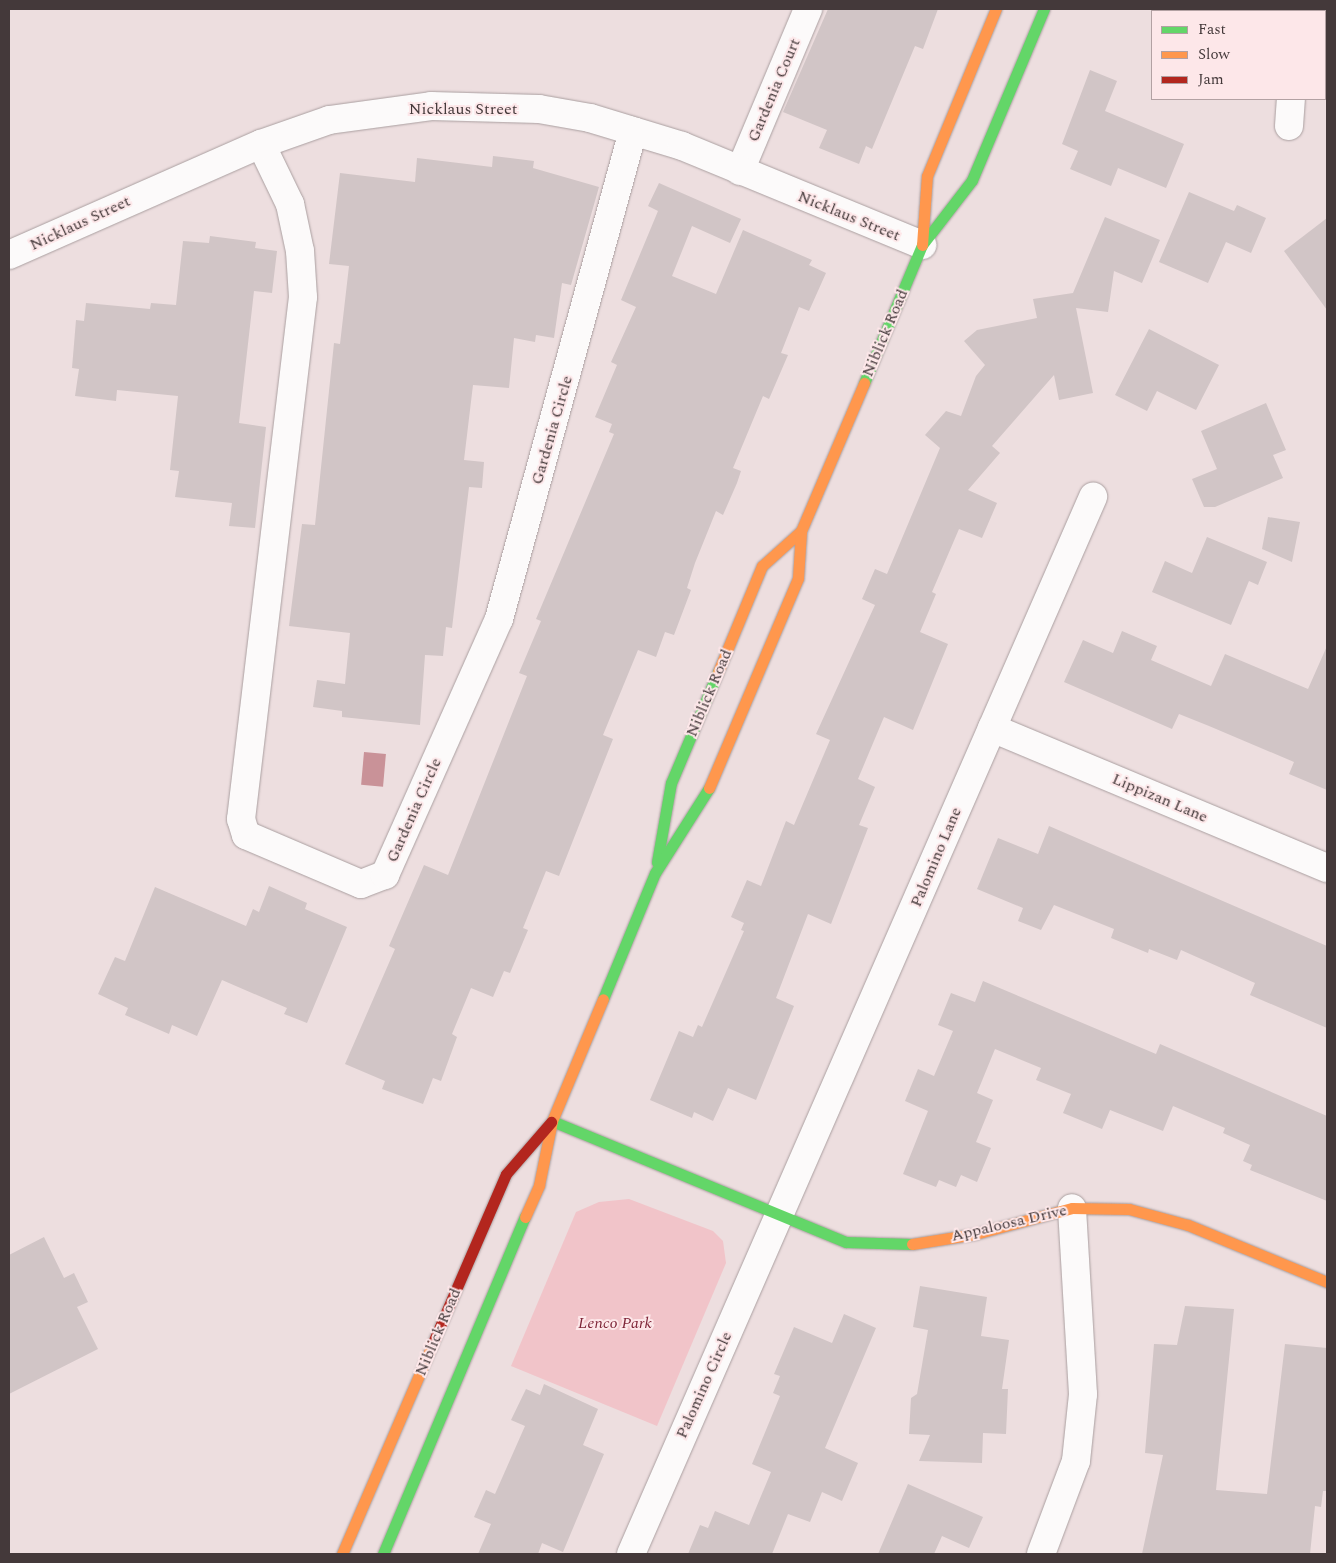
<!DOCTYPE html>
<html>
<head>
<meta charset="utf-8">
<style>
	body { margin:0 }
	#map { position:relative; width:1336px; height:1563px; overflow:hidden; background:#eddedf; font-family:Spectral,serif }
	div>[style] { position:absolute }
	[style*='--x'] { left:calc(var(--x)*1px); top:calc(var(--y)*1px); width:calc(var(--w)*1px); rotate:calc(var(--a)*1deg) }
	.green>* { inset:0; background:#f1c4c9 }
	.water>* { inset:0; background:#c99298; transform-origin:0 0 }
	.building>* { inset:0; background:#d1c5c6 }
	.roads { filter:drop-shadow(0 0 1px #aa9fa0) drop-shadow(0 0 1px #aa9fa0) }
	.street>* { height:28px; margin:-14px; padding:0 14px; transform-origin:14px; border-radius:14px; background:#fcfafa }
	.fast>* { height:11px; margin:-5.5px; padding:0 5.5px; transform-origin:5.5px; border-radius:5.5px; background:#63d668 }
	.slow>* { height:11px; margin:-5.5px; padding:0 5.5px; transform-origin:5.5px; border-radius:5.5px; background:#ff974d }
	.jam>* { height:11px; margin:-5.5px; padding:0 5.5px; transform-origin:5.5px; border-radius:5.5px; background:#b3261e }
	span { translate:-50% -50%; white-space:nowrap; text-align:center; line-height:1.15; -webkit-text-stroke:4px #fde7e9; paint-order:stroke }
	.street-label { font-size:16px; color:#44393a }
	.park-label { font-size:16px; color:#7e2437; font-style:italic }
	.frame { position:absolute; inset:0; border:10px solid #44393a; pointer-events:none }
	.legend { position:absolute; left:1151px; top:10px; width:175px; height:90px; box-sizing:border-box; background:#fde7e9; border:1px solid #b3a1a3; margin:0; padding:6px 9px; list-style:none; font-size:15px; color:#44393a }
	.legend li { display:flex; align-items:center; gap:10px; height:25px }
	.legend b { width:25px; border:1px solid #b3a1a3 }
</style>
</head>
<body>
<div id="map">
	<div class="green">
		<div style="clip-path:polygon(629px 1199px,713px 1231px,723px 1241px,726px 1263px,657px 1426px,511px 1366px,576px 1212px,599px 1202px)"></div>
	</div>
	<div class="water">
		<div style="left:364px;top:752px;width:22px;height:33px;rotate:5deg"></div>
	</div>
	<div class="building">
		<div style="clip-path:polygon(828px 9px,938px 9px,923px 49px,915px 46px,872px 149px,866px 146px,859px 164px,819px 148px,827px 130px,783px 112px)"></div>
		<div style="clip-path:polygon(1090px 70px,1117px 81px,1105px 111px,1184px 144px,1166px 188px,1118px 168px,1111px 186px,1070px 169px,1078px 151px,1062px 144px)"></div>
		<div style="clip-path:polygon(493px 156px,534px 161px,533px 168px,599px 187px,571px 285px,562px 283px,554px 338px,536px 335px,535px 342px,514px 338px,509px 388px,473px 385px,464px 460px,484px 462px,482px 488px,469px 487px,452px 628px,446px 627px,443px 656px,425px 655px,420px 725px,342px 717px,342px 711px,313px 707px,317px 680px,345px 684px,350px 633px,289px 626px,302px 524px,315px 525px,334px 343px,340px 344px,349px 266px,329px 264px,340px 173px,415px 182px,417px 158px,492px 167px)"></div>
		<div style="clip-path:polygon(659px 183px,741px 219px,730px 243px,692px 226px,672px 276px,716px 294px,743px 230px,812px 260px,809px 265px,826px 273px,809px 311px,799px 307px,781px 353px,788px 355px,769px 399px,763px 396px,733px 468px,741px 471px,737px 483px,723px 515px,716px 511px,695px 563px,687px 588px,691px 590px,674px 635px,665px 632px,656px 657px,638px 650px,603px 735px,613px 739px,559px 876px,546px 871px,523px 928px,528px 930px,510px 973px,504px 971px,493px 997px,471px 988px,452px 1034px,457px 1037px,441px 1081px,433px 1078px,423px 1104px,382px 1089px,385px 1081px,345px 1064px,395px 949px,389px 946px,424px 865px,448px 875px,527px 676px,519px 673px,541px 621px,536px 619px,614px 434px,609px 432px,612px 424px,595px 417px,617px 365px,611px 362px,636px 307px,621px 300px,658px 211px,648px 206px)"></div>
		<div style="clip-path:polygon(1189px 192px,1234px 211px,1237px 205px,1266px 218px,1251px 253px,1226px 242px,1208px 283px,1159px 262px)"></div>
		<div style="clip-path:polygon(1105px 217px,1160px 240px,1142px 283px,1114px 271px,1108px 312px,1076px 308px,1093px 393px,1059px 400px,1054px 375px,992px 446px,1000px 453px,968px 490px,997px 503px,982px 538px,959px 529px,932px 592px,936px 594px,920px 632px,948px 644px,913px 730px,884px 717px,858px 779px,875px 787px,859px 825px,868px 828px,831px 924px,808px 914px,776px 998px,794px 1006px,756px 1100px,728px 1088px,713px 1121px,694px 1112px,692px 1118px,650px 1100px,679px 1031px,693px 1037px,698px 1025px,702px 1027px,744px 931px,741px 930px,744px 923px,731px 917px,747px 880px,761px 886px,786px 821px,794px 825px,830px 740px,816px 734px,875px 605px,862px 599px,875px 569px,887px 574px,940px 448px,925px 435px,946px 411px,961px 416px,976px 376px,985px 365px,964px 341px,977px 330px,1037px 318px,1033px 299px,1073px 293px)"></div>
		<div style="clip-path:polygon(1327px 218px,1327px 310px,1284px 251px)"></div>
		<div style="clip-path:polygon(210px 236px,256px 242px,255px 248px,277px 251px,272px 293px,254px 291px,239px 423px,266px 427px,255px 528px,229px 526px,232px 503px,175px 497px,179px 471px,170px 470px,178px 396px,117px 390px,116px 401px,75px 396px,79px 369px,72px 368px,76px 320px,84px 321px,86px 303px,150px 309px,151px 303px,176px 305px,183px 241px,209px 243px)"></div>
		<div style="clip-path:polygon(1149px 329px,1219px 365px,1196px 410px,1157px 391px,1147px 411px,1115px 395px)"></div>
		<div style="clip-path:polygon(1266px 403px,1286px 450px,1273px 455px,1283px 478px,1215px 507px,1204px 507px,1192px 479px,1217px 469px,1201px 431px)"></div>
		<div style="clip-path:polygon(1268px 517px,1300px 522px,1292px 562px,1262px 549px)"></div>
		<div style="clip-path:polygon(1207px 537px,1267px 562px,1258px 585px,1249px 581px,1231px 625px,1152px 592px,1165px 561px,1192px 573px)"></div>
		<div style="clip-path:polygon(1122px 631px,1157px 646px,1151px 660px,1211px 686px,1225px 654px,1308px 689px,1327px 646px,1327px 790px,1289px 774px,1294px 762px,1209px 726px,1179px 714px,1172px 729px,1064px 682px,1083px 640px,1113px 653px)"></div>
		<div style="clip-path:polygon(1049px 826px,1327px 946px,1327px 1028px,1250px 995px,1255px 983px,1181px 950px,1177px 960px,1149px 949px,1148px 953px,1111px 938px,1114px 929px,1054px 905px,1041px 930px,1018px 921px,1023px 908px,977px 889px,998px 838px,1038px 854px)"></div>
		<div style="clip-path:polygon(269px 886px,307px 903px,305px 909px,347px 927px,307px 1023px,284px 1014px,287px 1008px,222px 980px,197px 1036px,172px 1025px,169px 1034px,125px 1015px,128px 1008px,98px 994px,115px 957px,125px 961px,155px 887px,246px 926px,253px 909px,259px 912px)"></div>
		<div style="clip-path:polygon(983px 981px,1156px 1054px,1160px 1044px,1327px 1116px,1327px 1201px,1250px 1170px,1252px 1165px,1243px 1161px,1250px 1145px,1223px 1133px,1225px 1128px,1173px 1106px,1163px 1131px,1110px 1110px,1102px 1129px,1063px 1113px,1071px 1094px,1036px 1080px,1041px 1068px,995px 1049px,977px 1093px,993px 1100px,976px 1142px,991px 1148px,977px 1182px,961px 1175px,956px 1187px,939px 1180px,936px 1187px,903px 1174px,928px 1111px,905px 1101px,918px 1069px,934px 1076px,953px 1031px,938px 1025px,951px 993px,975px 1002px)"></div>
		<div style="clip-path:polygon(44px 1237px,64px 1278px,74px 1273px,88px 1302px,77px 1307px,98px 1349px,9px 1394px,9px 1255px)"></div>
		<div style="clip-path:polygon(920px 1286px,987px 1297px,981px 1336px,1009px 1340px,1002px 1389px,1008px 1389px,1006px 1434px,983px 1433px,982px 1463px,919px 1461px,930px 1435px,909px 1434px,911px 1398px,917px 1394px,928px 1330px,913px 1327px)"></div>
		<div style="clip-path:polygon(1185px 1306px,1234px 1309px,1216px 1490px,1267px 1494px,1285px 1344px,1327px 1348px,1327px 1491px,1323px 1491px,1321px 1507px,1315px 1506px,1310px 1554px,1142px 1554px,1163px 1455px,1145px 1453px,1154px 1344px,1177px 1345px)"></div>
		<div style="clip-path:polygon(844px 1314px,876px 1328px,825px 1448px,858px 1463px,842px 1501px,822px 1492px,810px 1522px,788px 1514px,772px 1554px,688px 1554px,700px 1525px,708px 1528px,715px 1511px,749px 1525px,771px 1472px,752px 1464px,780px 1396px,773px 1393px,780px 1376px,774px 1374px,794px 1327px,832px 1343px)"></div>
		<div style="clip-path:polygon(544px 1384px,598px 1409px,583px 1445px,604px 1454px,563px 1552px,542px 1543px,538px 1554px,478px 1554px,491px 1524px,474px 1517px,486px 1490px,495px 1494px,525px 1426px,511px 1420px,526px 1389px,540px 1395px)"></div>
		<div style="clip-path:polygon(908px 1484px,983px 1517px,969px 1548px,942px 1536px,934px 1554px,878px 1554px)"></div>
	</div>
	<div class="roads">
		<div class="street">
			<div style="--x:1308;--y:11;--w:2;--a:-63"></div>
			<div style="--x:1289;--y:126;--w:27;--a:-86"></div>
			<div style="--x:261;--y:144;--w:67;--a:64.2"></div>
			<div style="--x:290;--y:204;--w:48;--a:78"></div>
			<div style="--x:300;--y:251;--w:46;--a:86.3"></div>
			<div style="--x:303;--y:297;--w:526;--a:96.77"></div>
			<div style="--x:241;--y:819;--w:17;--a:73"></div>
			<div style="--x:246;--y:835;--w:125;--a:23.1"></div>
			<div style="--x:361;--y:884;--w:26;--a:-21"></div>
			<div style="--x:385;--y:875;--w:280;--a:-66"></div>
			<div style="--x:499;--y:619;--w:506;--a:-74.65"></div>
			<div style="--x:740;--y:171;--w:176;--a:-67.2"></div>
			<div style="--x:9;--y:255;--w:275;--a:-23.8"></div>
			<div style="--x:261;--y:144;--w:72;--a:-19.4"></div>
			<div style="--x:329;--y:120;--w:103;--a:-7.8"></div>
			<div style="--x:431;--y:106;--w:108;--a:1.6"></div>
			<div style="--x:539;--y:109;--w:52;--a:10"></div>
			<div style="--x:590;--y:118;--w:96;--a:16.9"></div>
			<div style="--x:682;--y:146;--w:260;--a:22.4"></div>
			<div style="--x:992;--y:728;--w:363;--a:22.7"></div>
			<div style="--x:631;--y:1554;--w:1154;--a:-66.39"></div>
			<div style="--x:1041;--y:1554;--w:99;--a:-69.4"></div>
			<div style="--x:1076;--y:1461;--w:67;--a:-84"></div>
			<div style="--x:1083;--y:1394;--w:186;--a:-93.4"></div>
		</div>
		<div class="fast">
			<div style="--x:864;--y:383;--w:150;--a:-67.2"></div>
			<div style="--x:922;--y:245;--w:82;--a:-52.4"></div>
			<div style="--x:972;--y:180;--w:186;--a:-67.2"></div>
			<div style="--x:657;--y:862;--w:80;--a:-80"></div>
			<div style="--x:671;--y:783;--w:121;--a:-67.1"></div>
			<div style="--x:603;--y:999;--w:136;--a:-67.6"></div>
			<div style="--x:655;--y:873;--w:101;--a:-57.6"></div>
			<div style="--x:552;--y:1121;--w:318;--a:22.4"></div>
			<div style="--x:846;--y:1242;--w:66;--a:1.7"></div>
			<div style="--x:383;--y:1554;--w:366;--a:-67.2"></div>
		</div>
		<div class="slow">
			<div style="--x:922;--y:245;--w:69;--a:-85.9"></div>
			<div style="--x:927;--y:176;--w:181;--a:-67.6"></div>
			<div style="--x:718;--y:672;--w:115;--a:-67.5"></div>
			<div style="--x:762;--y:566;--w:52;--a:-41.9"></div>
			<div style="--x:709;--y:788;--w:228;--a:-67"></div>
			<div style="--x:798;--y:578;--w:47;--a:-86.3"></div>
			<div style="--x:801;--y:531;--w:161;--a:-66.9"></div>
			<div style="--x:525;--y:1217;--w:35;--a:-66"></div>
			<div style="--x:539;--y:1185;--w:65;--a:-78.5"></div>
			<div style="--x:552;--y:1121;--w:132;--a:-67.3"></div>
			<div style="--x:912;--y:1244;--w:64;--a:-9"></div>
			<div style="--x:975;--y:1234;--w:100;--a:-15"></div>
			<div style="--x:1072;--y:1208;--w:57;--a:1"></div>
			<div style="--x:1129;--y:1209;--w:61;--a:15.2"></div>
			<div style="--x:1188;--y:1225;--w:150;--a:22.3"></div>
			<div style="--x:342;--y:1554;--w:228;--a:-66.7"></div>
		</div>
		<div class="jam">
			<div style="--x:432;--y:1345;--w:186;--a:-66.6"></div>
			<div style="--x:506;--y:1174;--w:69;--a:-49.1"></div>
		</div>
	</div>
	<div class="street-label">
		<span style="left:774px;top:90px;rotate:-67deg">Gardenia Court</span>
		<span style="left:463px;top:109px">Nicklaus Street</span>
		<span style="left:849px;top:216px;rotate:22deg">Nicklaus Street</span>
		<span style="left:80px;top:223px;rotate:-25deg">Nicklaus Street</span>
		<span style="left:885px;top:333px;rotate:-67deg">Niblick Road</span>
		<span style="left:552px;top:430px;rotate:-74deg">Gardenia Circle</span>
		<span style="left:709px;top:693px;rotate:-67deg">Niblick Road</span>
		<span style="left:1160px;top:798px;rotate:23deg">Lippizan Lane</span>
		<span style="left:414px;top:810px;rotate:-66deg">Gardenia Circle</span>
		<span style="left:936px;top:857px;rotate:-67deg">Palomino Lane</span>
		<span style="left:1009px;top:1223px;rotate:-13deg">Appaloosa Drive</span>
		<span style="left:438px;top:1332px;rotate:-67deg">Niblick Road</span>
		<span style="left:704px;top:1385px;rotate:-66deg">Palomino Circle</span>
	</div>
	<div class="park-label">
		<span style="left:615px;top:1323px">Lenco Park</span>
	</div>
	<div class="frame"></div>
	<ul class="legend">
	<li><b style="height:6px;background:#63d668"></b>Fast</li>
	<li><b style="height:6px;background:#ff974d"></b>Slow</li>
	<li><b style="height:6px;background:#b3261e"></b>Jam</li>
	</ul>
</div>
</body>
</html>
